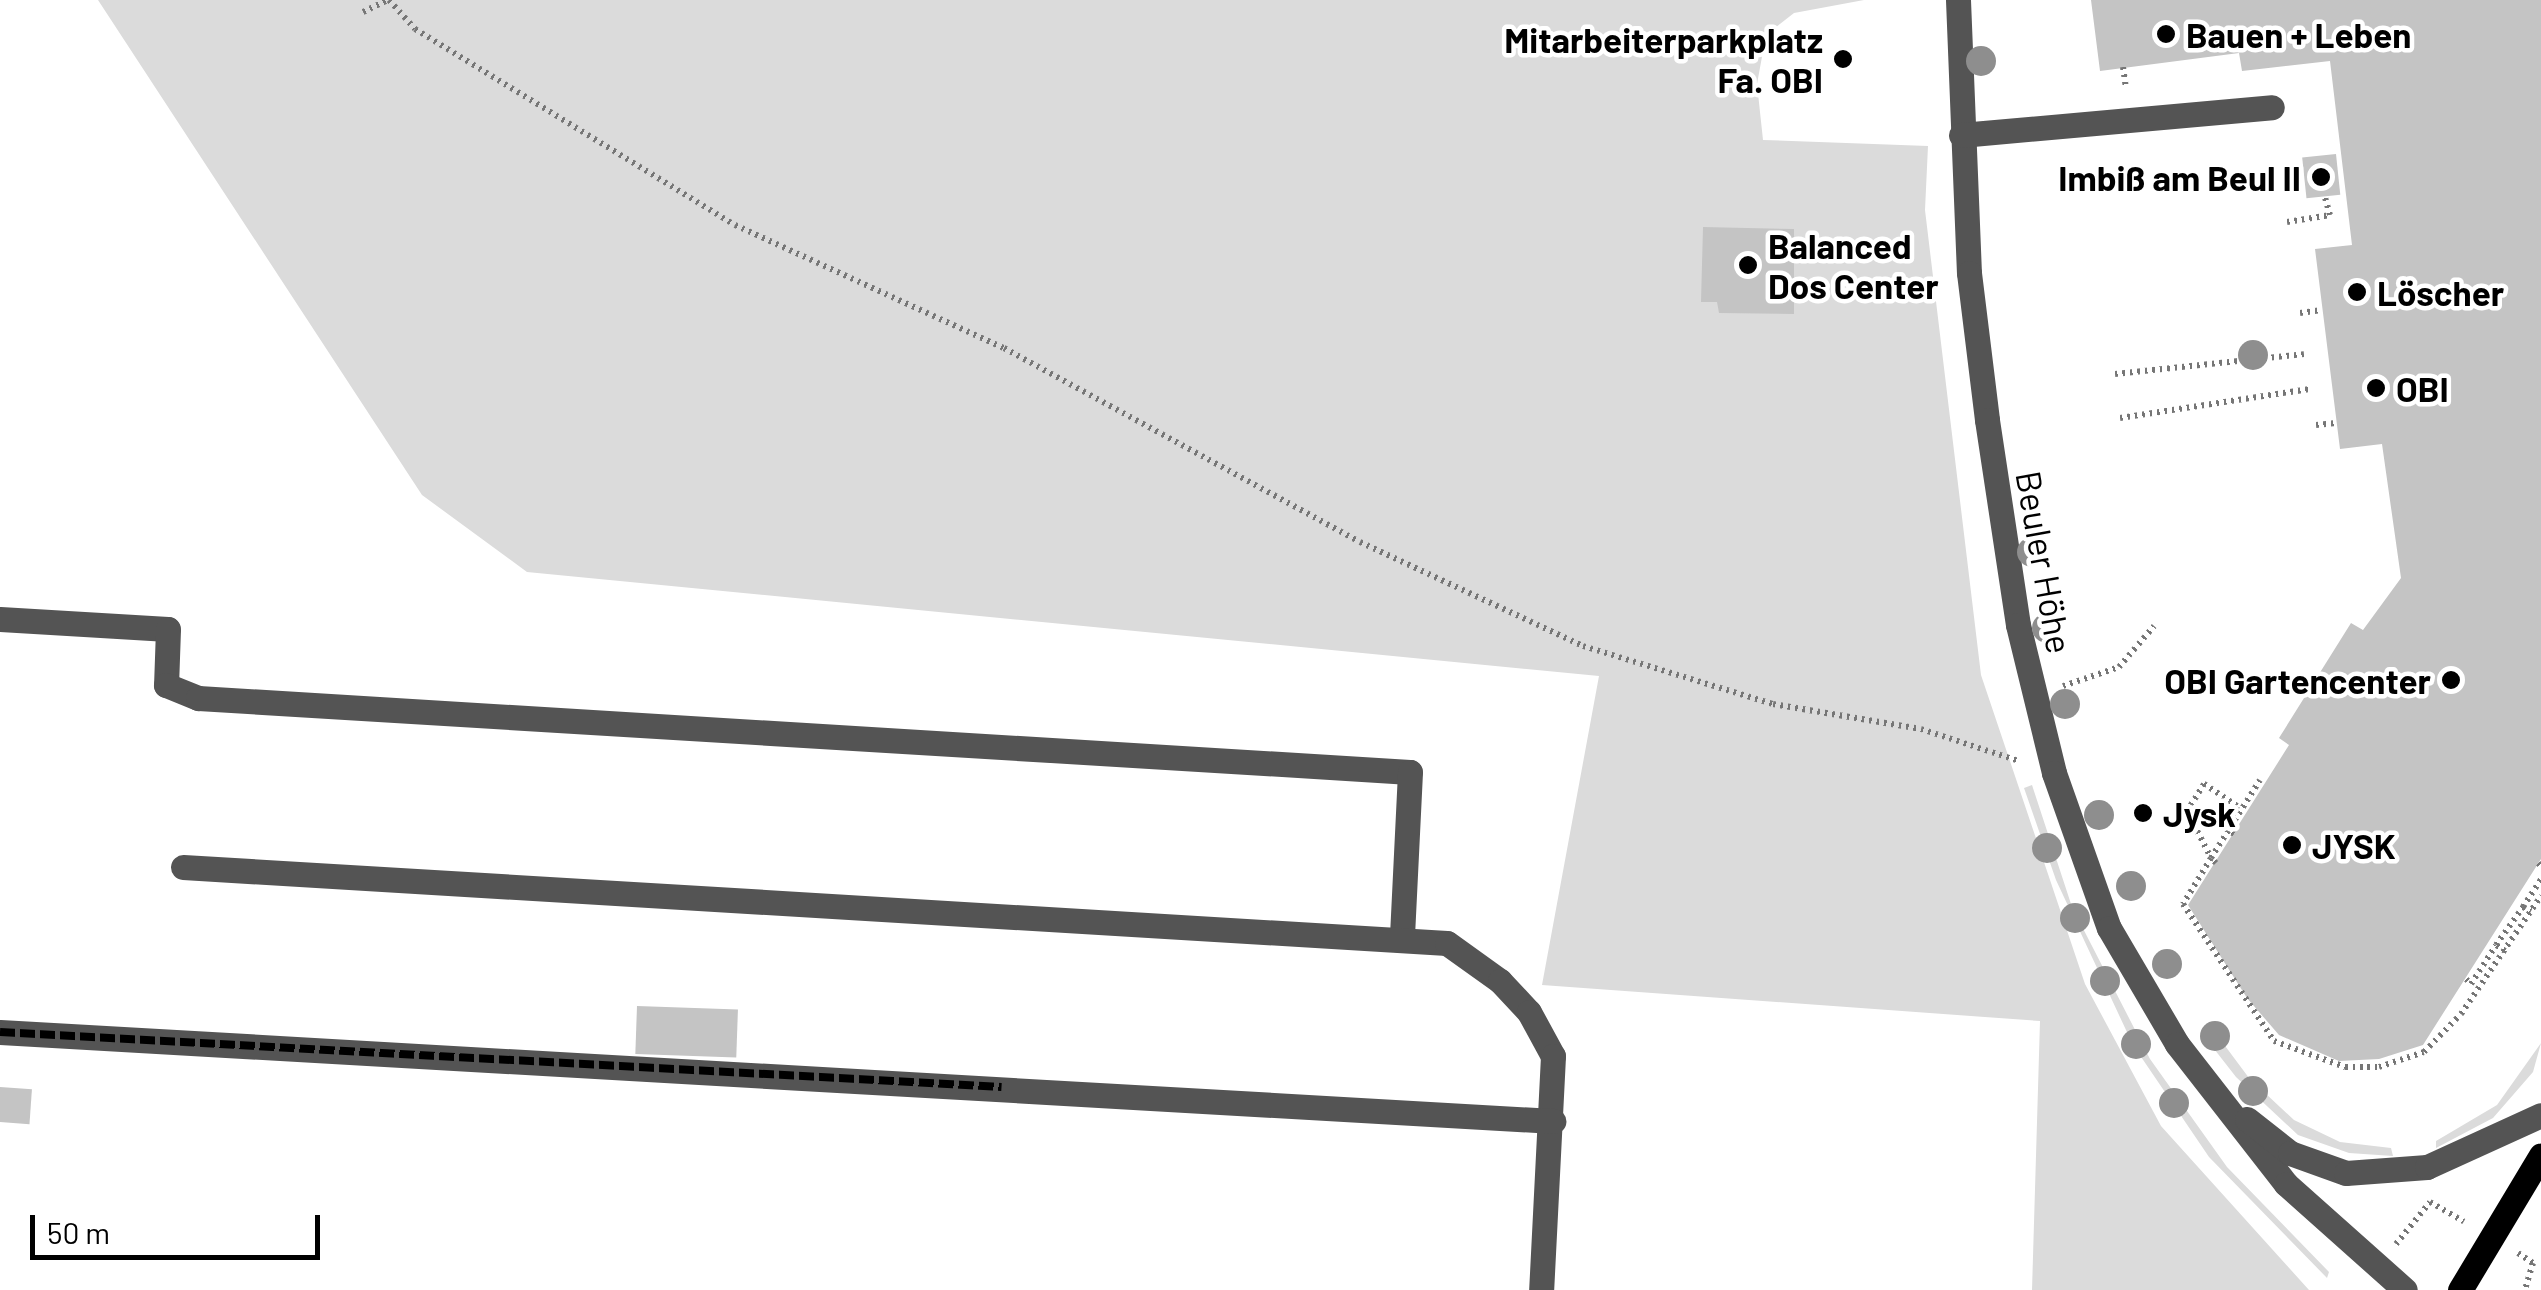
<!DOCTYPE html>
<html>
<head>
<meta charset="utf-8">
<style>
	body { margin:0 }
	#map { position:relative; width:2541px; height:1290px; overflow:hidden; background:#fff; font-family:Barlow,sans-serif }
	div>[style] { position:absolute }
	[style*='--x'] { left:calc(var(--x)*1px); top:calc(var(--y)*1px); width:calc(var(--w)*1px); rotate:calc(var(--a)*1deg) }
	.green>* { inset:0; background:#dbdbdb }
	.building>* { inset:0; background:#c4c4c4; transform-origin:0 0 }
	.path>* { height:6px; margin-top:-3px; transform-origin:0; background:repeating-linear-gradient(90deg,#767676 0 2.5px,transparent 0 7.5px) }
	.minor>* { height:25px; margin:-12.5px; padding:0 12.5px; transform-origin:12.5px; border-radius:12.5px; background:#545454 }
	.major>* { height:25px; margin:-12.5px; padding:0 12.5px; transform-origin:12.5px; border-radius:12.5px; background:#000 }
	.rail>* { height:8px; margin-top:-4px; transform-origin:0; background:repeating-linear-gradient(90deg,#000 0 15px,transparent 0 20px) }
	.trees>* { width:30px; height:30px; margin:-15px; border-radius:50%; background:#8e8e8e }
	.dots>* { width:28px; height:28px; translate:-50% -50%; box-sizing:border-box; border:5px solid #fff; border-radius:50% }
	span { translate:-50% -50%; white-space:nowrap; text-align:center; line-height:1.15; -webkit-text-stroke:9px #fff; paint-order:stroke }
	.poi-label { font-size:35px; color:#000; font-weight:700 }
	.left { translate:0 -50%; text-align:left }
	.right { translate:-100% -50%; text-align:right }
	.street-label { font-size:35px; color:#000 }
	.scale { position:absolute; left:30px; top:1215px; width:290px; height:45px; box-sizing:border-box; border:5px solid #000; border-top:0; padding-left:12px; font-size:30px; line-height:35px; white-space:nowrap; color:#000; -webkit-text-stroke:8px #fff; paint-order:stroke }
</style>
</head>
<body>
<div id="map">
	<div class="green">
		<div style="clip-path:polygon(98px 0,1864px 0,1794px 13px,1766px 35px,1757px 84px,1763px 140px,1928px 146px,1925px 210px,1981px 675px,2085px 984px,2161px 1126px,2309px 1290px,2032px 1290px,2040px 1021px,1542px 985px,1599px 676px,527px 572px,422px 495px)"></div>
		<div style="clip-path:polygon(2032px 785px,2072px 907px,2150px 1059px,2227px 1167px,2329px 1272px,2327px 1278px,2209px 1157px,2133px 1045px,2056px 880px,2024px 788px)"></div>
		<div style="clip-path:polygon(2214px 1031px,2249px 1078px,2294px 1120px,2340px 1142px,2391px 1148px,2393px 1156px,2349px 1153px,2298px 1135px,2236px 1077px,2204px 1036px)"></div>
		<div style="clip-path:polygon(2541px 1043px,2533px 1072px,2493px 1118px,2436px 1148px,2436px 1141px,2497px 1105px)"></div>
	</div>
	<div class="building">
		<div style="clip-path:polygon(2091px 0,2541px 0,2541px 859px,2423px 1045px,2379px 1059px,2339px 1061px,2279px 1035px,2247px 998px,2188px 905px,2289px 745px,2279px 738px,2351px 623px,2363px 630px,2401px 578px,2382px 444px,2340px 449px,2315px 249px,2352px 245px,2330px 61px,2242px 71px,2239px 53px,2100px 71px)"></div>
		<div style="left:2336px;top:154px;width:41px;height:34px;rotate:84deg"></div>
		<div style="clip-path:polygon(1703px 227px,1794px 229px,1794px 314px,1719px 313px,1717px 302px,1701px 302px)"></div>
		<div style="left:637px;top:1006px;width:101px;height:48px;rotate:2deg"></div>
		<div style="left:0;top:1087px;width:32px;height:35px;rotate:4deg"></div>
	</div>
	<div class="path">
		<div style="--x:389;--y:0;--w:39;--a:48"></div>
		<div style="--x:415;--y:29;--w:375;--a:31.5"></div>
		<div style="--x:735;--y:225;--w:296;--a:24.6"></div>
		<div style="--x:1004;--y:348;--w:405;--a:28.6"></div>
		<div style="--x:1360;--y:542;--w:246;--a:25"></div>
		<div style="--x:1583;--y:646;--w:199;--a:17"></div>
		<div style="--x:1773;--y:704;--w:150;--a:9.6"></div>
		<div style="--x:1921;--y:729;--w:103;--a:18.1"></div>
		<div style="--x:363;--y:12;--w:28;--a:-26"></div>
		<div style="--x:2123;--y:67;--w:21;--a:82"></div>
		<div style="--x:2287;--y:222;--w:44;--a:-9.2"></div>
		<div style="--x:2330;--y:215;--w:18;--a:-106"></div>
		<div style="--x:2300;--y:313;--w:22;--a:-8"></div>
		<div style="--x:2115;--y:374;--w:190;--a:-6"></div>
		<div style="--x:2120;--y:418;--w:192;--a:-8.7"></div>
		<div style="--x:2316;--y:425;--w:20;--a:-6"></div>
		<div style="--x:2063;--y:686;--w:59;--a:-18.7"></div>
		<div style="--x:2119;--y:667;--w:54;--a:-49.5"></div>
		<div style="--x:2234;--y:834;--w:11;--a:-146"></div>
		<div style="--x:2225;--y:828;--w:25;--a:-61"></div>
		<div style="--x:2237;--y:806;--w:40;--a:-146"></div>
		<div style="--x:2204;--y:784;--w:32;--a:122"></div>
		<div style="--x:2187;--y:811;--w:53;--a:62.9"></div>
		<div style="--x:2211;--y:858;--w:54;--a:121.3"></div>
		<div style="--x:2183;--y:904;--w:164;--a:56.4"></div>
		<div style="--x:2274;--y:1041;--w:76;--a:20.1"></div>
		<div style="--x:2345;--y:1067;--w:34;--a:0"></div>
		<div style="--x:2379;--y:1067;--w:47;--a:-18.4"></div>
		<div style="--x:2424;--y:1052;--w:53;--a:-45.8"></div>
		<div style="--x:2461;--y:1014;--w:143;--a:-55.9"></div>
		<div style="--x:2216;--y:863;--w:7;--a:-135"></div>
		<div style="--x:2211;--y:858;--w:92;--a:-57.9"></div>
		<div style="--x:2538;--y:863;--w:4;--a:45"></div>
		<div style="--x:2523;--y:907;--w:33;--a:-57"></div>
		<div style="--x:2505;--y:951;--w:11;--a:-146"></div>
		<div style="--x:2496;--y:945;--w:47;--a:-54.6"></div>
		<div style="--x:2523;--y:907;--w:9;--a:27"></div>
		<div style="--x:2466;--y:979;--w:7;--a:45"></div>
		<div style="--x:2471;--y:984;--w:46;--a:-57.3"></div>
		<div style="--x:2396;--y:1244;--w:54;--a:-51"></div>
		<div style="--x:2430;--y:1202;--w:39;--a:30"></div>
		<div style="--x:2518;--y:1253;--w:18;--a:34"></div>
		<div style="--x:2533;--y:1263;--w:28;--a:107"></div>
	</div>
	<div class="minor">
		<div style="--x:1958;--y:0;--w:273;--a:87.7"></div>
		<div style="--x:1969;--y:273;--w:148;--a:83"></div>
		<div style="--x:1987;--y:420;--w:207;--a:81.4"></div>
		<div style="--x:2018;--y:625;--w:152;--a:76.3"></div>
		<div style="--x:2054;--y:773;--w:164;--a:70.5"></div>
		<div style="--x:2109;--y:928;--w:134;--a:59.6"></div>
		<div style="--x:2177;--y:1044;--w:177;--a:52.1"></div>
		<div style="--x:2286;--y:1184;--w:159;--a:41.7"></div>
		<div style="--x:1961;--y:135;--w:312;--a:-5.1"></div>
		<div style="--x:0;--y:619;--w:168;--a:3.4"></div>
		<div style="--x:168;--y:629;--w:56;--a:92"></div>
		<div style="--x:166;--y:685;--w:35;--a:22"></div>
		<div style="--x:198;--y:698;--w:1214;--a:3.49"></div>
		<div style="--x:1410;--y:772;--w:166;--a:92.8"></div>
		<div style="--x:183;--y:867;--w:1266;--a:3.44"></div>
		<div style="--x:1447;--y:943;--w:65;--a:35.6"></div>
		<div style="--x:1500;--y:981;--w:42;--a:46.9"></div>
		<div style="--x:1529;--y:1012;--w:50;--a:61.4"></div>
		<div style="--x:1553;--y:1056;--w:234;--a:92.9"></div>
		<div style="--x:0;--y:1032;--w:1556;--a:3.28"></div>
		<div style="--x:2247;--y:1119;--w:55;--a:38.3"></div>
		<div style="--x:2290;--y:1153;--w:59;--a:19.7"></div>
		<div style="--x:2346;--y:1173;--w:81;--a:-4.2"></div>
		<div style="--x:2427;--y:1167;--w:125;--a:-24.5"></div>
	</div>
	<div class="major">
		<div style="--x:2460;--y:1290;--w:157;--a:-59"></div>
	</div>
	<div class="rail">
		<div style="--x:0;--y:1032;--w:1003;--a:3.14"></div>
	</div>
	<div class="trees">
		<div style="left:1981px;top:61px"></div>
		<div style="left:2253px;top:355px"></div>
		<div style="left:2032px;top:552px"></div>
		<div style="left:2047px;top:628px"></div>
		<div style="left:2065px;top:704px"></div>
		<div style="left:2099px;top:815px"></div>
		<div style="left:2047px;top:848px"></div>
		<div style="left:2131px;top:886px"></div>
		<div style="left:2075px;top:918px"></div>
		<div style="left:2167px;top:964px"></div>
		<div style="left:2105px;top:981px"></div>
		<div style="left:2215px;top:1036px"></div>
		<div style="left:2136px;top:1044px"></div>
		<div style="left:2253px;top:1091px"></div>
		<div style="left:2174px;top:1103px"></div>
	</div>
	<div class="dots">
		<div style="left:2166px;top:34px;background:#000"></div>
		<div style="left:1843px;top:59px;background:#000"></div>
		<div style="left:2321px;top:177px;background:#000"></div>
		<div style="left:1748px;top:265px;background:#000"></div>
		<div style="left:2357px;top:292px;background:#000"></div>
		<div style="left:2376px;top:388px;background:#000"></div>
		<div style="left:2451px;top:680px;background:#000"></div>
		<div style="left:2143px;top:813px;background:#000"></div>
		<div style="left:2292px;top:845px;background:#000"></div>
	</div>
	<div class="poi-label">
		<span class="left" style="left:2186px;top:34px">Bauen + Leben</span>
		<span class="right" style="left:1823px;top:59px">Mitarbeiterparkplatz<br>Fa. OBI</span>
		<span class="right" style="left:2301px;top:177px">Imbiß am Beul II</span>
		<span class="left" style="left:1768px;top:265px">Balanced<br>Dos Center</span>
		<span class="left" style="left:2377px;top:292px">Löscher</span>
		<span class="left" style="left:2396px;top:388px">OBI</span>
		<span class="right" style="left:2431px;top:680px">OBI Gartencenter</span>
		<span class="left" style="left:2163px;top:813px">Jysk</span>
		<span class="left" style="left:2312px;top:845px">JYSK</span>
	</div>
	<div class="street-label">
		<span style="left:2045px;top:562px;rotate:80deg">Beuler Höhe</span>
	</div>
	<div class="scale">50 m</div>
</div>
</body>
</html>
